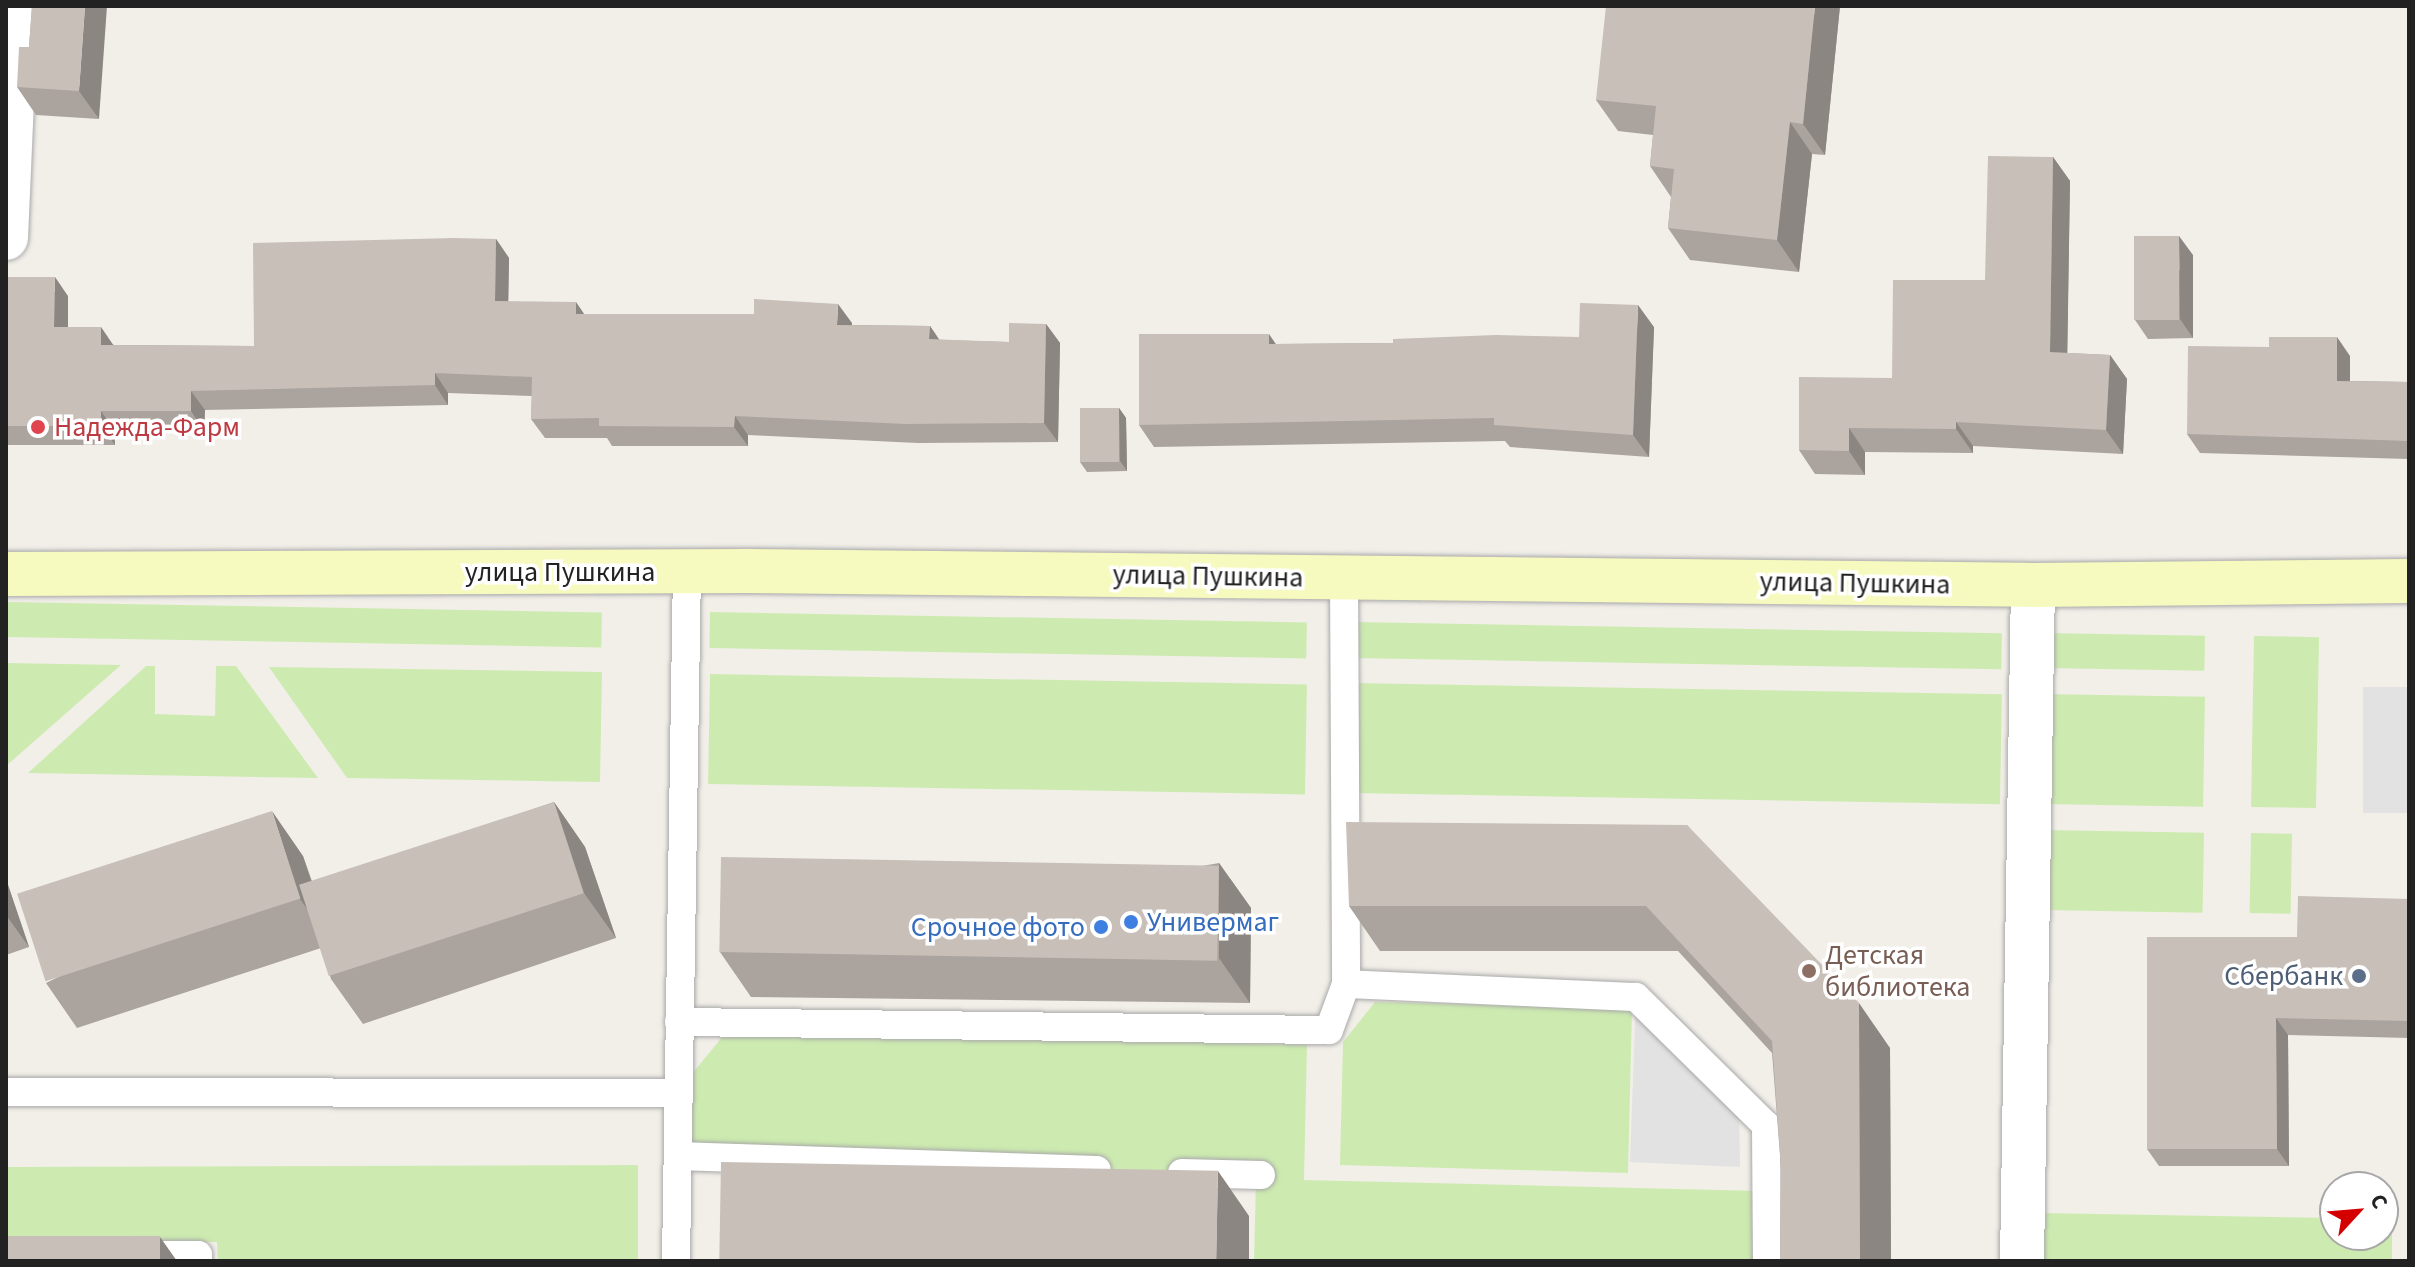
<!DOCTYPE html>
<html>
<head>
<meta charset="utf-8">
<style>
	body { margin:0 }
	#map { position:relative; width:2415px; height:1267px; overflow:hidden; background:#f2efe9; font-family:"Source Sans 3",sans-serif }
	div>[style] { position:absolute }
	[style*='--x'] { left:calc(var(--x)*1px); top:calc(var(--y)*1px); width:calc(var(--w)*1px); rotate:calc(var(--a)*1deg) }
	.grass>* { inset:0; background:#cdebb0; transform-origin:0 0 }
	.parking>* { inset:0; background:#e2e2e2; transform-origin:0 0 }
	.roads { filter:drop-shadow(0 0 2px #a9a9a9) drop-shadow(0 0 2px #a9a9a9) }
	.service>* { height:28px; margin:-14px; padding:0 14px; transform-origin:14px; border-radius:14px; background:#fff }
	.minor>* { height:44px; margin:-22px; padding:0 22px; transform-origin:22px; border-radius:22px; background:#fff }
	.secondary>* { height:44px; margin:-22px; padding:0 22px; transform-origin:22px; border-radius:22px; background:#f7fabf }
	.wall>* { inset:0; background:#aba49e }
	.shaded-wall>* { inset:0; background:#8b8681 }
	.building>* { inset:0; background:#c7bfb8; transform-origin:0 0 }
	.dots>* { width:22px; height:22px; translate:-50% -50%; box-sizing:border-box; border:4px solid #fff; border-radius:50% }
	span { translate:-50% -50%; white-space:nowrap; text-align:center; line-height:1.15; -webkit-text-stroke:7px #fff; paint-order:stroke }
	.health-label { font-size:28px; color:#be3a42 }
	.left { translate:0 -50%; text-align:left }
	.street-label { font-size:28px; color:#222 }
	.shop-label { font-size:28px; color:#366cbe }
	.right { translate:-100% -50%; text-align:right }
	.education-label { font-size:28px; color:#785e54 }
	.service-label { font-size:28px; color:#4e5e75 }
	.frame { position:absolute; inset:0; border:8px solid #222; pointer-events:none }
	.north { position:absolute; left:2319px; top:1171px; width:80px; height:80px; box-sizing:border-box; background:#fff; border:2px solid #a7a7a7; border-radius:50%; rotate:64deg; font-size:22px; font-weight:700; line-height:32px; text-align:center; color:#222 }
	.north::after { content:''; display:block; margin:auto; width:28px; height:36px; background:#d40000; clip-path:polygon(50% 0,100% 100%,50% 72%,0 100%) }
</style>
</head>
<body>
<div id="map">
	<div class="grass">
		<div style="left:6px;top:602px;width:596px;height:35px;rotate:1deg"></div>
		<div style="left:710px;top:612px;width:597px;height:36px;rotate:1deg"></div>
		<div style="left:1353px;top:622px;width:649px;height:36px;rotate:1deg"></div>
		<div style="left:2044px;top:633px;width:161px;height:35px;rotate:1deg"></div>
		<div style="left:2254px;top:636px;width:65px;height:171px;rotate:1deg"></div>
		<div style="clip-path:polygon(6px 663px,121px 665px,6px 766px)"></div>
		<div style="clip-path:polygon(146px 666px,155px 666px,155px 714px,215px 716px,216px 666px,236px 666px,318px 778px,28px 773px)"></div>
		<div style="clip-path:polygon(269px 667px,602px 672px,600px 782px,347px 778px)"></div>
		<div style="left:710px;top:674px;width:597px;height:110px;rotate:1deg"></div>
		<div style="left:1352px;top:683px;width:650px;height:110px;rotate:1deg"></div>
		<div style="left:2043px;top:694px;width:162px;height:110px;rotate:1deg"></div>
		<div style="left:2042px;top:830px;width:162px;height:80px;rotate:1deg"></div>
		<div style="left:2251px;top:833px;width:41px;height:80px;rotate:1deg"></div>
		<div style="clip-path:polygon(1375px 1002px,1632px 1009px,1628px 1173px,1340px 1165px,1343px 1042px)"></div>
		<div style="clip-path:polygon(728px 1030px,1307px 1045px,1304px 1180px,1760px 1191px,1758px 1261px,1254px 1261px,1256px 1179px,680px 1164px,682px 1086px)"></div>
		<div style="clip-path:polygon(638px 1165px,638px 1261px,218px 1261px,217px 1242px,6px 1242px,6px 1167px)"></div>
		<div style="clip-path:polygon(2039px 1213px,2335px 1218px,2335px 1235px,2383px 1235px,2383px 1219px,2392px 1219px,2392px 1261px,2039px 1261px)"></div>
	</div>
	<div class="parking">
		<div style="left:2363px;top:687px;width:46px;height:126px"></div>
		<div style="clip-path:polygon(1636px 997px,1739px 1098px,1740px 1167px,1630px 1162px)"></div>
	</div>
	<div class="roads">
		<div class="service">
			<div style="--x:1344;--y:577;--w:407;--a:89.7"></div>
			<div style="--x:1346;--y:984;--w:290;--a:2.6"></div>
			<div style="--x:1636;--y:997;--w:182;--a:44.6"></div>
			<div style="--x:1766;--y:1125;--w:136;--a:89.6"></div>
			<div style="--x:679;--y:1022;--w:650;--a:0.71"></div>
			<div style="--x:1329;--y:1030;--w:49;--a:-69.7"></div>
			<div style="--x:6;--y:1092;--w:672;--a:0.09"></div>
			<div style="--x:678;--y:1156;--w:419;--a:1.9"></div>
			<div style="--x:1182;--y:1173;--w:79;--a:1.5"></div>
			<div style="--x:135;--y:1255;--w:63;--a:0"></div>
			<div style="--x:198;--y:1255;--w:6;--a:90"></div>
			<div style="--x:676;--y:1261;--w:689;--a:-89.09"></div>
		</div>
		<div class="minor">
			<div style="--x:6;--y:238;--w:232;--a:-87.5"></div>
			<div style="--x:2022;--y:1261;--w:676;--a:-89.07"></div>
		</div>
		<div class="secondary">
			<div style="--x:6;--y:574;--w:743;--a:-0.23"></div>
			<div style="--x:749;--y:571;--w:1284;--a:0.62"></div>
			<div style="--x:2033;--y:585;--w:376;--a:-0.6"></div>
		</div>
	</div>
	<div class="wall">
		<div style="clip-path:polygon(32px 6px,99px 119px,36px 115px,17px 87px,29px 47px)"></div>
		<div style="clip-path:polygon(1840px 6px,1825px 155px,1812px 154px,1799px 272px,1690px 260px,1668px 228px,1671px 197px,1650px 166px,1653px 135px,1618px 131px,1596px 100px)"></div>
		<div style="clip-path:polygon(2053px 157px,2070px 181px,2067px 353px,2110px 355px,2127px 379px,2123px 454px,1973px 446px,1973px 453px,1865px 452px,1865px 475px,1815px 474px,1799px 450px,1892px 378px,1985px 280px)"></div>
		<div style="clip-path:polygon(496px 239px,509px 258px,508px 302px,584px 314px,852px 323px,852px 325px,930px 326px,939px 340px,1009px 342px,1046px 324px,1060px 343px,1058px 442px,918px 443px,748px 435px,748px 446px,612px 446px,607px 438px,545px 438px,531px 419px,532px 396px,448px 393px,448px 405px,205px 410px,204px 431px,114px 430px,115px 445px,6px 445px,6px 277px,68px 296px,68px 327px,114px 345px,254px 346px)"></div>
		<div style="clip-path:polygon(2193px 255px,2193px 338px,2148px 339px,2135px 320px)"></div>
		<div style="clip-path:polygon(1654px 327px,1649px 457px,1510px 447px,1505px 441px,1154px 447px,1139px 425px,1276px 344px,1393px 343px,1579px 337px)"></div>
		<div style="clip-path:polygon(2350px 356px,2350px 381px,2409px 382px,2409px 459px,2200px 453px,2187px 434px)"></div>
		<div style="clip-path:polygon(1119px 408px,1126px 418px,1127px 471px,1087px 472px,1080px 462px)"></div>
		<div style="clip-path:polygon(554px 802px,585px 847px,616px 938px,363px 1024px,331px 979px,321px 948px,77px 1028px,46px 983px,303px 856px,313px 884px)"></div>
		<div style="clip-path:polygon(1687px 825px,1890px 1048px,1891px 1261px,1780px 1261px,1781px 1168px,1772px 1053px,1678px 951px,1380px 951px,1349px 906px)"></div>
		<div style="clip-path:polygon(1219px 863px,1251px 908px,1250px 1003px,751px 997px,720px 952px)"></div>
		<div style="clip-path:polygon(6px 879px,29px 947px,6px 955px)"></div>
		<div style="clip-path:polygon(2409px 899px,2409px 1038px,2288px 1035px,2289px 1166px,2159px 1166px,2147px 1149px,2297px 937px)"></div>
	</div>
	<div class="shaded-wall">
		<div style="clip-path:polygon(85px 6px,107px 6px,99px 119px,79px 91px)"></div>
		<div style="clip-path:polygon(1815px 6px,1840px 6px,1825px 155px,1803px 124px)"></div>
		<div style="clip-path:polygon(1790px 122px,1812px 154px,1799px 272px,1777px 240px)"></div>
		<div style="clip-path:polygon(2053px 157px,2070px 181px,2067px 376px,2050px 352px)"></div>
		<div style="clip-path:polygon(2179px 236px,2193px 255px,2193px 338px,2180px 319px)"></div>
		<div style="clip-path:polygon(496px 239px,509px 258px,508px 321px,495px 301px)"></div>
		<div style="clip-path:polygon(55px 277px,68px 296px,68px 346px,54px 327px)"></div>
		<div style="clip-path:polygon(576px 302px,589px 321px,576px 314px)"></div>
		<div style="clip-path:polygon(838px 304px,852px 323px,851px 345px,837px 325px)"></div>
		<div style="clip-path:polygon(1638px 305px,1654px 327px,1649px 457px,1633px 435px)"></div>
		<div style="clip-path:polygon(1046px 324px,1060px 343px,1058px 442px,1044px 423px)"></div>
		<div style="clip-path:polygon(930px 326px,943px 345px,929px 339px)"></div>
		<div style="clip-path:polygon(101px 327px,114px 346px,101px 345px)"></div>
		<div style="clip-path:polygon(1269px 334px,1284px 356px,1269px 344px)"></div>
		<div style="clip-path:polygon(2337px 337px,2350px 356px,2350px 399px,2337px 381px)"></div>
		<div style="clip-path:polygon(2110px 355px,2127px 379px,2123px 454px,2106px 430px)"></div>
		<div style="clip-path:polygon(435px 373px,448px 393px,448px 405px,435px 385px)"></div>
		<div style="clip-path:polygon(191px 391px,205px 410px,204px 431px,191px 411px)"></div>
		<div style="clip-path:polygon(1119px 408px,1126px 418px,1127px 471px,1120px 461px)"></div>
		<div style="clip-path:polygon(101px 411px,114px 430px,115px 445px,101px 426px)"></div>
		<div style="clip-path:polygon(735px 416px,748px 435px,748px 446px,734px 427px)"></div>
		<div style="clip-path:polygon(1956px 422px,1973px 446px,1973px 453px,1956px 429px)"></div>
		<div style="clip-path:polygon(1849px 428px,1865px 452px,1865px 475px,1849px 451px)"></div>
		<div style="clip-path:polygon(554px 802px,585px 847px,616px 938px,584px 893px)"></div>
		<div style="clip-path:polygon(272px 811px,303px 856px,332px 944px,300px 899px)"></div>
		<div style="clip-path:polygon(1219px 863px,1251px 908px,1250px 1003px,1219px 958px)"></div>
		<div style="clip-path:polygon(6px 879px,29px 947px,6px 915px)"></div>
		<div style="clip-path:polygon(1859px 1003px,1890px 1048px,1891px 1261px,1860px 1261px)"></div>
		<div style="clip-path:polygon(2276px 1018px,2288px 1035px,2289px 1166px,2277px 1149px)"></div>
		<div style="clip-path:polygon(1218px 1171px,1249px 1216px,1249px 1261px,1216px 1261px)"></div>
		<div style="clip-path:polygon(160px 1237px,177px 1261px,160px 1261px)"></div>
	</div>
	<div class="building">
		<div style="clip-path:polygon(32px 6px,85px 6px,79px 91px,17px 87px,19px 47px,29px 47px)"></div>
		<div style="clip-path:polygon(1606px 6px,1815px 6px,1803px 124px,1790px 122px,1777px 240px,1668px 228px,1674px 169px,1650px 166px,1656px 106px,1596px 100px)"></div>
		<div style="clip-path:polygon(1988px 156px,2053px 157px,2050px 352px,2110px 355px,2106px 430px,1956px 422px,1956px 429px,1849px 428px,1849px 451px,1799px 450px,1799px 377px,1892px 378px,1893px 280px,1985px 280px)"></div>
		<div style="left:2134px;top:236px;width:45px;height:84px"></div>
		<div style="clip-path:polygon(454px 238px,496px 239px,495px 301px,576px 302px,576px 314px,754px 314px,754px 299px,838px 304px,837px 325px,930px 326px,929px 339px,1009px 342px,1009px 323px,1046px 324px,1044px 423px,905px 424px,735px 416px,734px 427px,599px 426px,599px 418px,531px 419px,532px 377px,435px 373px,435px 385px,191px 391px,191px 411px,101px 411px,101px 426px,6px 426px,6px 277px,55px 277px,54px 327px,101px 327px,101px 345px,254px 346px,253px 243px)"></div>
		<div style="clip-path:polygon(1580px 303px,1638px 305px,1633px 435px,1494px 425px,1494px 418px,1139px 425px,1139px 334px,1269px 334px,1269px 344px,1393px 343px,1393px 339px,1496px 335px,1579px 337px)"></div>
		<div style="clip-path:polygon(2269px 337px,2337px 337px,2337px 381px,2409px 382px,2409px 441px,2187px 434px,2188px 346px,2269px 347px)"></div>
		<div style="left:1080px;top:408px;width:39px;height:54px"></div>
		<div style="left:554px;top:802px;width:96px;height:268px;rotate:72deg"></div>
		<div style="left:272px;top:811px;width:92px;height:268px;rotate:72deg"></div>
		<div style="clip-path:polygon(1346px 822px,1687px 825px,1859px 1003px,1860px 1261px,1780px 1261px,1781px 1168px,1772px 1041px,1646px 906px,1349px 906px)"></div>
		<div style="left:721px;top:857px;width:498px;height:95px;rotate:1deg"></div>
		<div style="clip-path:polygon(2298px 896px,2409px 899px,2409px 1021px,2276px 1018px,2277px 1149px,2147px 1149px,2147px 937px,2297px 937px)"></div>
		<div style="left:721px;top:1162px;width:497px;height:98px;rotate:1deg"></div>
		<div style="left:6px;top:1236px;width:154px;height:25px"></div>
	</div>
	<div class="dots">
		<div style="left:38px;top:427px;background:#e0444e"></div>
		<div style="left:1131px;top:922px;background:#3f7fe0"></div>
		<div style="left:1101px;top:927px;background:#3f7fe0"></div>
		<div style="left:1809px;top:971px;background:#8d6e63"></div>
		<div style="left:2359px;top:976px;background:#5c6f8a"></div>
	</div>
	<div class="health-label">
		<span class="left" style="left:54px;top:427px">Надежда-Фарм</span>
	</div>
	<div class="street-label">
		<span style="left:560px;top:572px">улица Пушкина</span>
		<span style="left:1208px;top:576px;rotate:1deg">улица Пушкина</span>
		<span style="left:1855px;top:583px;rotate:1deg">улица Пушкина</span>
	</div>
	<div class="shop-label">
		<span class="left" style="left:1147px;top:922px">Универмаг</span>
		<span class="right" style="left:1085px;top:927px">Срочное фото</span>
	</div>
	<div class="education-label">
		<span class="left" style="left:1825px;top:971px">Детская<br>библиотека</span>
	</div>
	<div class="service-label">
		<span class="right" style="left:2343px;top:976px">Сбербанк</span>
	</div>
	<div class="frame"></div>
	<div class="north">С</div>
</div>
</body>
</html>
